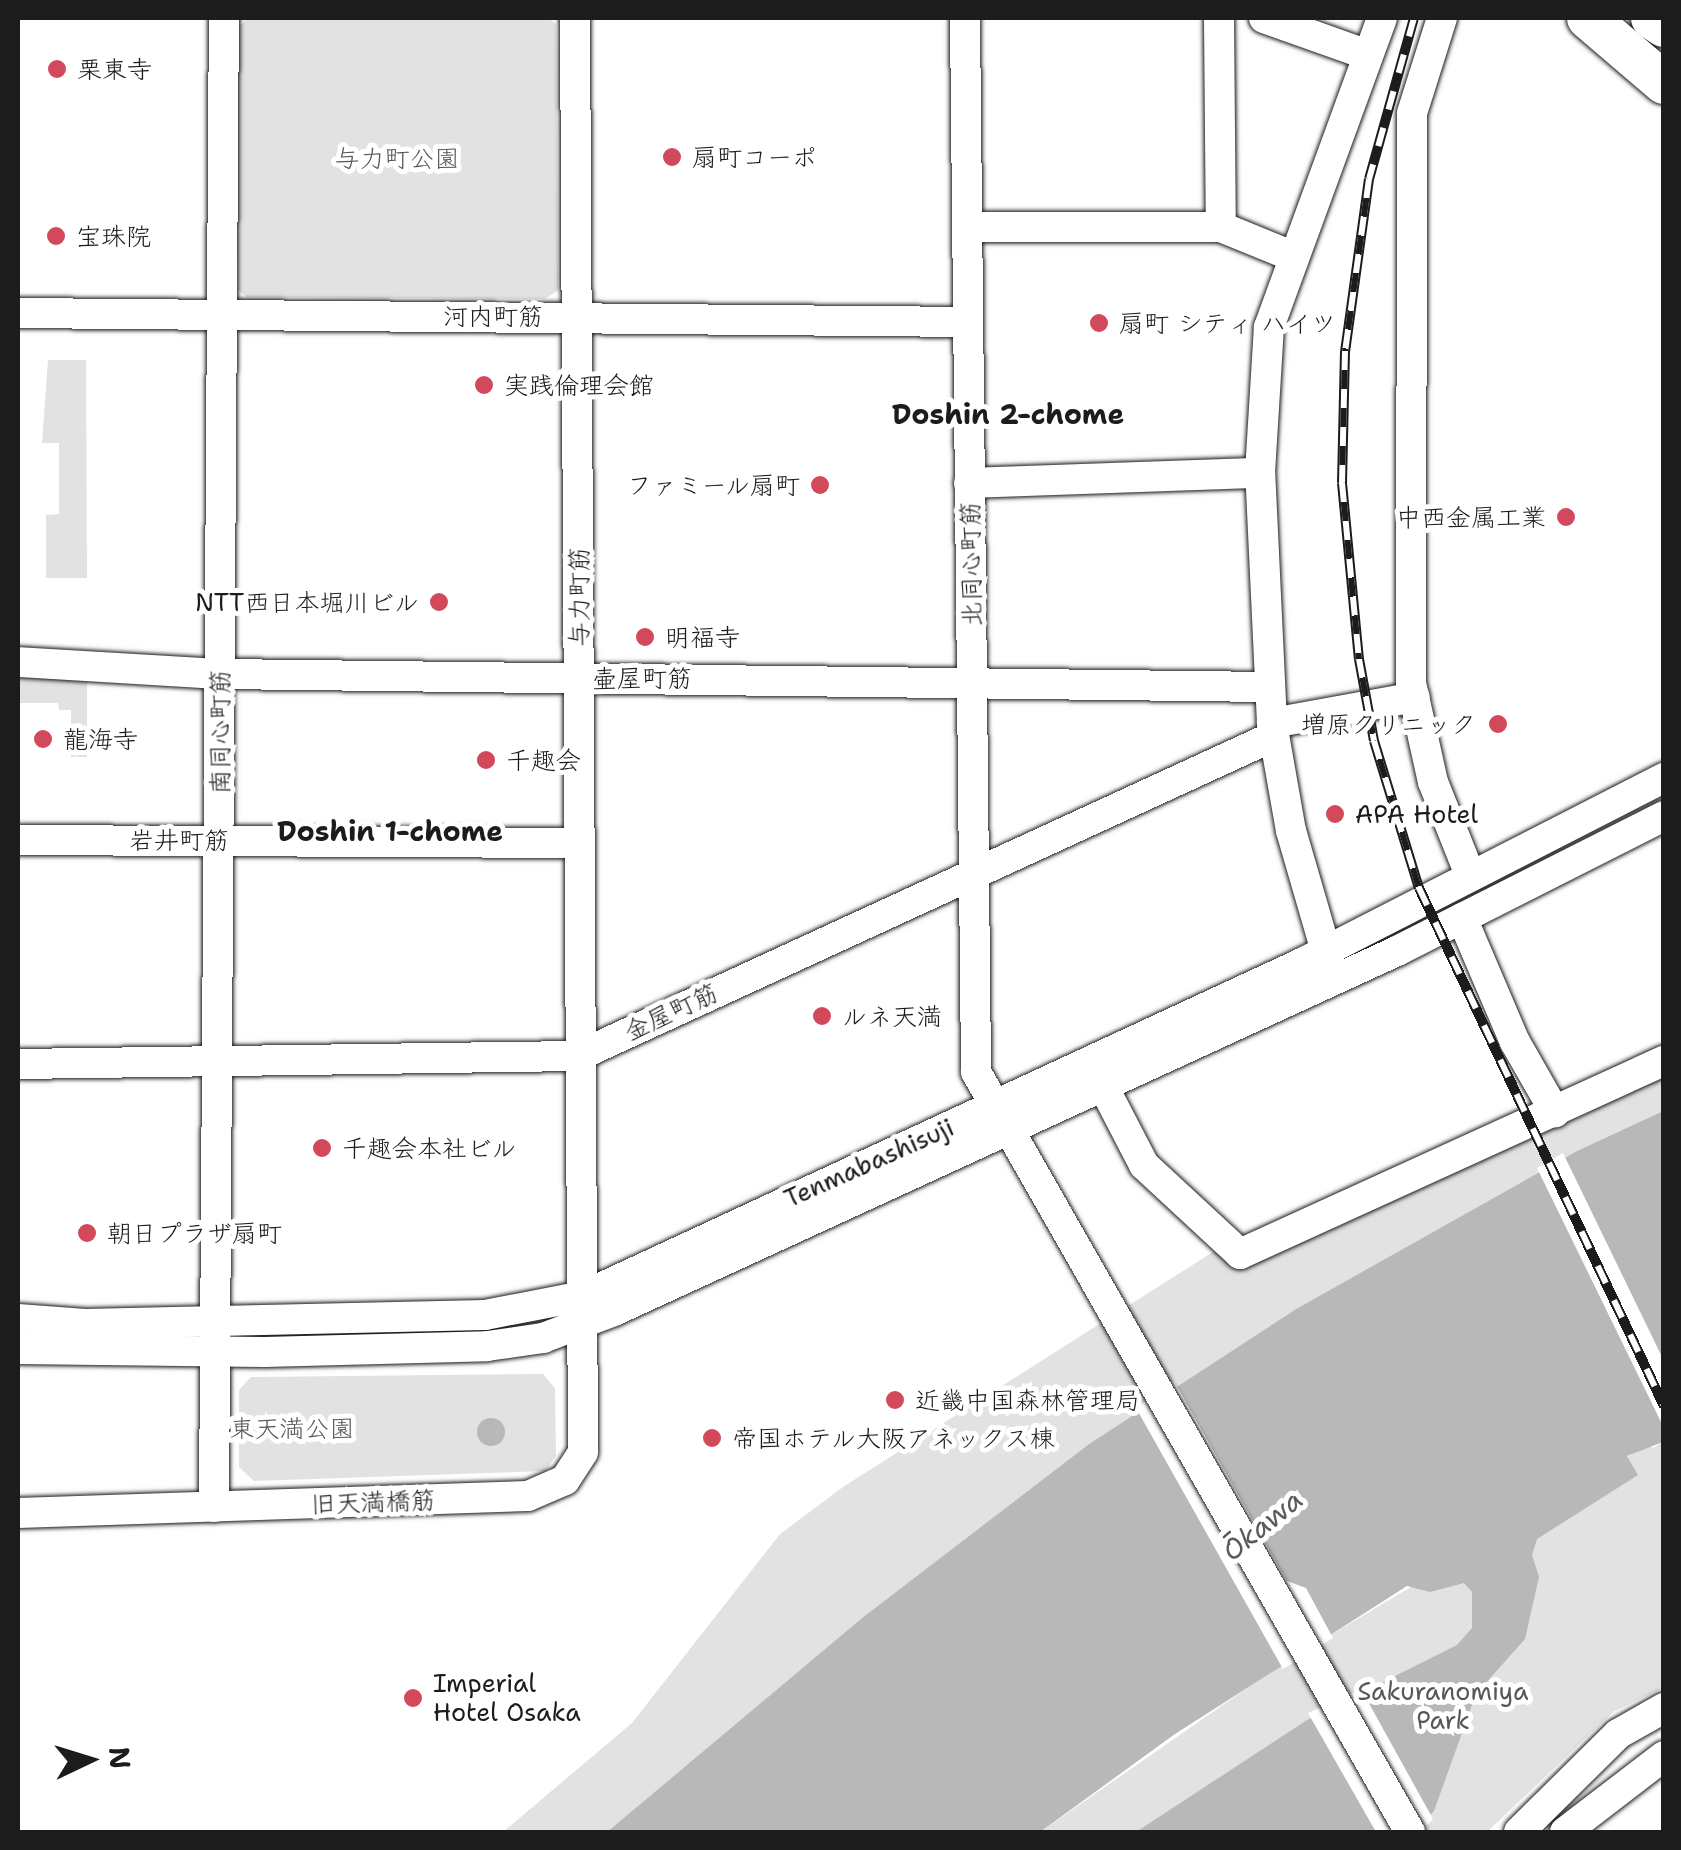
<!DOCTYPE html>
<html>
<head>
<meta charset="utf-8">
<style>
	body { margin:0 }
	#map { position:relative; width:1681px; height:1850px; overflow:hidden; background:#fff; font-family:"Shantell Sans","Klee One",sans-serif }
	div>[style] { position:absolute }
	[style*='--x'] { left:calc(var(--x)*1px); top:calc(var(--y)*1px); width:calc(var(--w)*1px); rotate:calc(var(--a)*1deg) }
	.green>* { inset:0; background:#e2e2e2 }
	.water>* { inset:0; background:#b8b8b8 }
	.round { border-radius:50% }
	.pier>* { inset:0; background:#fff }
	.roads { filter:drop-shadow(0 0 2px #1c1c1c) drop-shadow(0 0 2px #1c1c1c) }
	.minor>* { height:30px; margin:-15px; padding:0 15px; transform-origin:15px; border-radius:15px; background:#fff }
	.highway>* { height:42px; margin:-21px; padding:0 21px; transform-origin:21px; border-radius:21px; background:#fff }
	.rail>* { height:10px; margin-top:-5px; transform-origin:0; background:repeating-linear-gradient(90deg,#fff 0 19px,#1c1c1c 0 38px); box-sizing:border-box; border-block:2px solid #1c1c1c }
	.dots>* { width:28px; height:28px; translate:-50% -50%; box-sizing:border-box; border:5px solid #fff; border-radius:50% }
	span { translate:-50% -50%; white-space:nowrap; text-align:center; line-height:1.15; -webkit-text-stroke:10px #fff; paint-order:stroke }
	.poi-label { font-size:25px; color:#1c1c1c }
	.left { translate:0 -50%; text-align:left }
	.right { translate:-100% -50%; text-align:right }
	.park-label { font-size:25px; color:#575757 }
	.street-label { font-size:25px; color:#1c1c1c }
	.neighbourhood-label { font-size:28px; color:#1c1c1c; font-weight:700 }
	.water-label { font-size:28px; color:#5a5a5a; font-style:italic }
	.frame { position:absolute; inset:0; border:20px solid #1c1c1c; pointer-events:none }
	.north { position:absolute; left:40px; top:1710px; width:100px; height:100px; -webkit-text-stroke:8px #fff; paint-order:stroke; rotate:86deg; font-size:28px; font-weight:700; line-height:40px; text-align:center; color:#1c1c1c }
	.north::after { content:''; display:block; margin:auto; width:35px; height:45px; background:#1c1c1c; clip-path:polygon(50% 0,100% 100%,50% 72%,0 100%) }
</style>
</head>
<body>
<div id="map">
	<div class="green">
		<div style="clip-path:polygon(549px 18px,556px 24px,558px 290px,545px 299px,247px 297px,238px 290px,236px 29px,247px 19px)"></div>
		<div style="clip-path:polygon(48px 360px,86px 360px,87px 578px,46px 578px,46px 515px,59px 514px,59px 443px,42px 443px)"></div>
		<div style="clip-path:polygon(18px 674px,87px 675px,87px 757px,71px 757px,71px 710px,59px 710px,58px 703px,18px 703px)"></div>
		<div style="clip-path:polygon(1663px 1072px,1663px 1111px,1577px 1151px,1296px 1309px,1089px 1444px,862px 1618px,607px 1832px,503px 1832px,632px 1723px,780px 1534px,843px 1487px,1216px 1250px,1237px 1270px)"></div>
		<div style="clip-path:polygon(543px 1374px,555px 1388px,556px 1456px,545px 1471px,254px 1481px,239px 1467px,239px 1390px,251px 1377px)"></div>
		<div style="clip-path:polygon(1663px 1442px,1663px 1688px,1613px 1712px,1487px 1832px,1040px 1832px,1279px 1666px,1649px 1444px,1653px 1448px)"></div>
	</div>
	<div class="water">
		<div style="clip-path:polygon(1663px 1111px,1663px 1442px,1627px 1456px,1638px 1475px,1537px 1539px,1532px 1555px,1539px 1577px,1525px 1639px,1476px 1694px,1434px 1811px,1414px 1832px,1136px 1832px,1307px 1720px,1457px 1645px,1472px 1628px,1472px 1592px,1464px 1583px,1430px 1592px,1407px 1586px,1175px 1734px,1040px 1832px,607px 1832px,862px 1618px,1089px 1444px,1296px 1309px,1577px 1151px)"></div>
		<div class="round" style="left:477px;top:1418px;width:28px;height:28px"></div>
	</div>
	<div class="pier">
		<div style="clip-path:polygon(1563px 1153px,1663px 1359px,1663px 1426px,1537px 1168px)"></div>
		<div style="clip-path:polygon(1174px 1381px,1287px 1581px,1306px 1588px,1333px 1638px,1283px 1669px,1136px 1408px)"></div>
		<div style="clip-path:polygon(1361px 1689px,1433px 1819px,1421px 1832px,1376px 1832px,1308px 1713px)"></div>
	</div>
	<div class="roads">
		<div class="minor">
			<div style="--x:965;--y:18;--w:1054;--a:89.4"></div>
			<div style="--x:976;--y:1072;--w:875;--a:60.27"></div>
			<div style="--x:1219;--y:18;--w:209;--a:89.5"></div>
			<div style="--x:1264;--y:18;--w:110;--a:19.6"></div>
			<div style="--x:1442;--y:18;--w:100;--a:107.5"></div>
			<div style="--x:1412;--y:113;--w:570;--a:90.1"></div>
			<div style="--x:1411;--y:683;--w:101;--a:77.5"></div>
			<div style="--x:1433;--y:782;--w:100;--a:68.3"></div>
			<div style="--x:967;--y:227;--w:254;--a:0"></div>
			<div style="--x:1221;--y:227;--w:79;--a:22.3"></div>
			<div style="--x:18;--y:313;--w:950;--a:0.54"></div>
			<div style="--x:969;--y:483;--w:291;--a:-2"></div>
			<div style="--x:18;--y:662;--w:203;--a:3.4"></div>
			<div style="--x:221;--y:674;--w:1046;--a:0.71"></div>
			<div style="--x:1272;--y:723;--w:145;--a:-10.3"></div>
			<div style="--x:18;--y:840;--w:562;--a:0.31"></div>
			<div style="--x:1462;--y:918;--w:135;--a:66.9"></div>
			<div style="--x:1515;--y:1042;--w:81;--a:60.3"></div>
			<div style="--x:1330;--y:965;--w:140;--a:-106.2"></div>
			<div style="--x:1291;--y:831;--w:110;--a:-100"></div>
			<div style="--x:1272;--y:723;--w:250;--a:-92.7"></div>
			<div style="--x:1260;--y:473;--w:146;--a:-86.5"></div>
			<div style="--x:1269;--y:327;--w:329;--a:-69.9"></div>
			<div style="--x:18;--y:1064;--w:560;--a:-0.82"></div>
			<div style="--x:578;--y:1056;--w:766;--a:-24.69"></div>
			<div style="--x:1101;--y:1082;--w:93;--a:62.6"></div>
			<div style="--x:1144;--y:1165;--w:131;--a:42.8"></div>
			<div style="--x:1240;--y:1254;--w:466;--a:-24.5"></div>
			<div style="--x:18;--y:1319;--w:67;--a:4.3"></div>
			<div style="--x:85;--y:1324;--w:400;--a:-1.3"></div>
			<div style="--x:485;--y:1315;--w:100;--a:-11"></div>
			<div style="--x:583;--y:1296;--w:792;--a:-24.85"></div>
			<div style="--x:1302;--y:963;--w:407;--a:-27.1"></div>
			<div style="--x:18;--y:1349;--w:246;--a:0.7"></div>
			<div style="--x:264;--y:1352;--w:223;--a:-1.5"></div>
			<div style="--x:487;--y:1346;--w:57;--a:-8.1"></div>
			<div style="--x:543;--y:1338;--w:76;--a:-20.8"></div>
			<div style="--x:614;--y:1311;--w:862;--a:-24.69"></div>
			<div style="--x:1397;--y:951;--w:299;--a:-26.8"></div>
			<div style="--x:214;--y:1507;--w:1489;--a:-89.62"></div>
			<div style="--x:18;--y:1513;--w:510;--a:-1.91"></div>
			<div style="--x:528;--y:1496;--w:40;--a:-23.4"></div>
			<div style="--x:565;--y:1480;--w:33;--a:-57"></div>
			<div style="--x:583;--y:1452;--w:1434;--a:-90.32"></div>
			<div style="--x:1519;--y:1832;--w:139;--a:-44.7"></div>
			<div style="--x:1618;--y:1734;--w:53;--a:-29.5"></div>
			<div style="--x:1565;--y:1832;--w:125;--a:-37.5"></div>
		</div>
		<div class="highway">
			<div style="--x:1588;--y:18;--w:100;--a:40.5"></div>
			<div style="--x:1652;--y:18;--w:14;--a:34"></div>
		</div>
	</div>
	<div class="rail">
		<div style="--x:1414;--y:18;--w:167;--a:105.6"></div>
		<div style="--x:1369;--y:179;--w:174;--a:97.9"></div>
		<div style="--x:1345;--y:351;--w:132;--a:91.3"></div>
		<div style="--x:1342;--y:483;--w:177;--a:84.5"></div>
		<div style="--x:1359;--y:659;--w:83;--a:79.6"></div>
		<div style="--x:1374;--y:741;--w:154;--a:73"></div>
		<div style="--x:1419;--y:888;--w:573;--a:64.69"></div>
	</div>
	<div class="dots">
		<div style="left:57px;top:69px;background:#d1495b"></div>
		<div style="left:672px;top:157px;background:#d1495b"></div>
		<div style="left:56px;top:236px;background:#d1495b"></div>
		<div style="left:1099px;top:323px;background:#d1495b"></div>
		<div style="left:484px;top:385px;background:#d1495b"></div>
		<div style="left:820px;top:485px;background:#d1495b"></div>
		<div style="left:1566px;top:517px;background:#d1495b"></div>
		<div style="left:439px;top:602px;background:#d1495b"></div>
		<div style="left:645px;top:637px;background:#d1495b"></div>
		<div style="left:1498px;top:724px;background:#d1495b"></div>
		<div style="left:43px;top:739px;background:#d1495b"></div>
		<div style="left:486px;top:760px;background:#d1495b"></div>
		<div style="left:1335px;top:814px;background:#d1495b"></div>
		<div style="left:822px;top:1016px;background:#d1495b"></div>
		<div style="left:322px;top:1148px;background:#d1495b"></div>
		<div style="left:87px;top:1233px;background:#d1495b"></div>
		<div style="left:895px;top:1400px;background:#d1495b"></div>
		<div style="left:712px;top:1438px;background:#d1495b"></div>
		<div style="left:413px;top:1698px;background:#d1495b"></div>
	</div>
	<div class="poi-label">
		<span class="left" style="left:77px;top:69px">栗東寺</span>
		<span class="left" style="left:692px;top:157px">扇町コーポ</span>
		<span class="left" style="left:76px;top:236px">宝珠院</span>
		<span class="left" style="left:1119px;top:323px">扇町 シティ ハイツ</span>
		<span class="left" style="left:504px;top:385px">実践倫理会館</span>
		<span class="right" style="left:800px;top:485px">ファミール扇町</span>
		<span class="right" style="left:1546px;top:517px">中西金属工業</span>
		<span class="right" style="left:419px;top:602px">NTT西日本堀川ビル</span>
		<span class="left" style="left:665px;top:637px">明福寺</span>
		<span class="right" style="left:1476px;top:724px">増原クリニック</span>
		<span class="left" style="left:63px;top:739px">龍海寺</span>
		<span class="left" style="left:506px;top:760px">千趣会</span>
		<span class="left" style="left:1355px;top:814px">APA Hotel</span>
		<span class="left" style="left:842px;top:1016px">ルネ天満</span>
		<span class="left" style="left:342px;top:1148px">千趣会本社ビル</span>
		<span class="left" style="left:107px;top:1233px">朝日プラザ扇町</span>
		<span class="left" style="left:915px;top:1400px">近畿中国森林管理局</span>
		<span class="left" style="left:732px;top:1438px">帝国ホテル大阪アネックス棟</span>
		<span class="left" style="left:433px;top:1698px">Imperial<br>Hotel Osaka</span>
	</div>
	<div class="park-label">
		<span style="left:397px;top:158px">与力町公園</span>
		<span style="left:292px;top:1428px">東天満公園</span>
		<span style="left:1443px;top:1706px">Sakuranomiya<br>Park</span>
	</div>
	<div class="street-label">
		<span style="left:493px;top:316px">河内町筋</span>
		<span style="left:971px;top:564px;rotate:-91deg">北同心町筋</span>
		<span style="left:579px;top:597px;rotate:-90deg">与力町筋</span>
		<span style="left:642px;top:678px">壷屋町筋</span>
		<span style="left:220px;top:732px;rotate:-90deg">南同心町筋</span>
		<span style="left:179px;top:840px">岩井町筋</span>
		<span style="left:671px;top:1012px;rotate:-25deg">金屋町筋</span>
		<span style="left:869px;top:1163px;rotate:-24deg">Tenmabashisuji</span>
		<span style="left:373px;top:1502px;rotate:-2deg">旧天満橋筋</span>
	</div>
	<div class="neighbourhood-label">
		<span style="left:1008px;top:414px">Doshin 2-chome</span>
		<span style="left:390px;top:831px">Doshin 1-chome</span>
	</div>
	<div class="water-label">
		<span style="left:1262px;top:1525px;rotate:-39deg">Ōkawa</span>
	</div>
	<div class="frame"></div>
	<div class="north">N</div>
</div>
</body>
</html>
